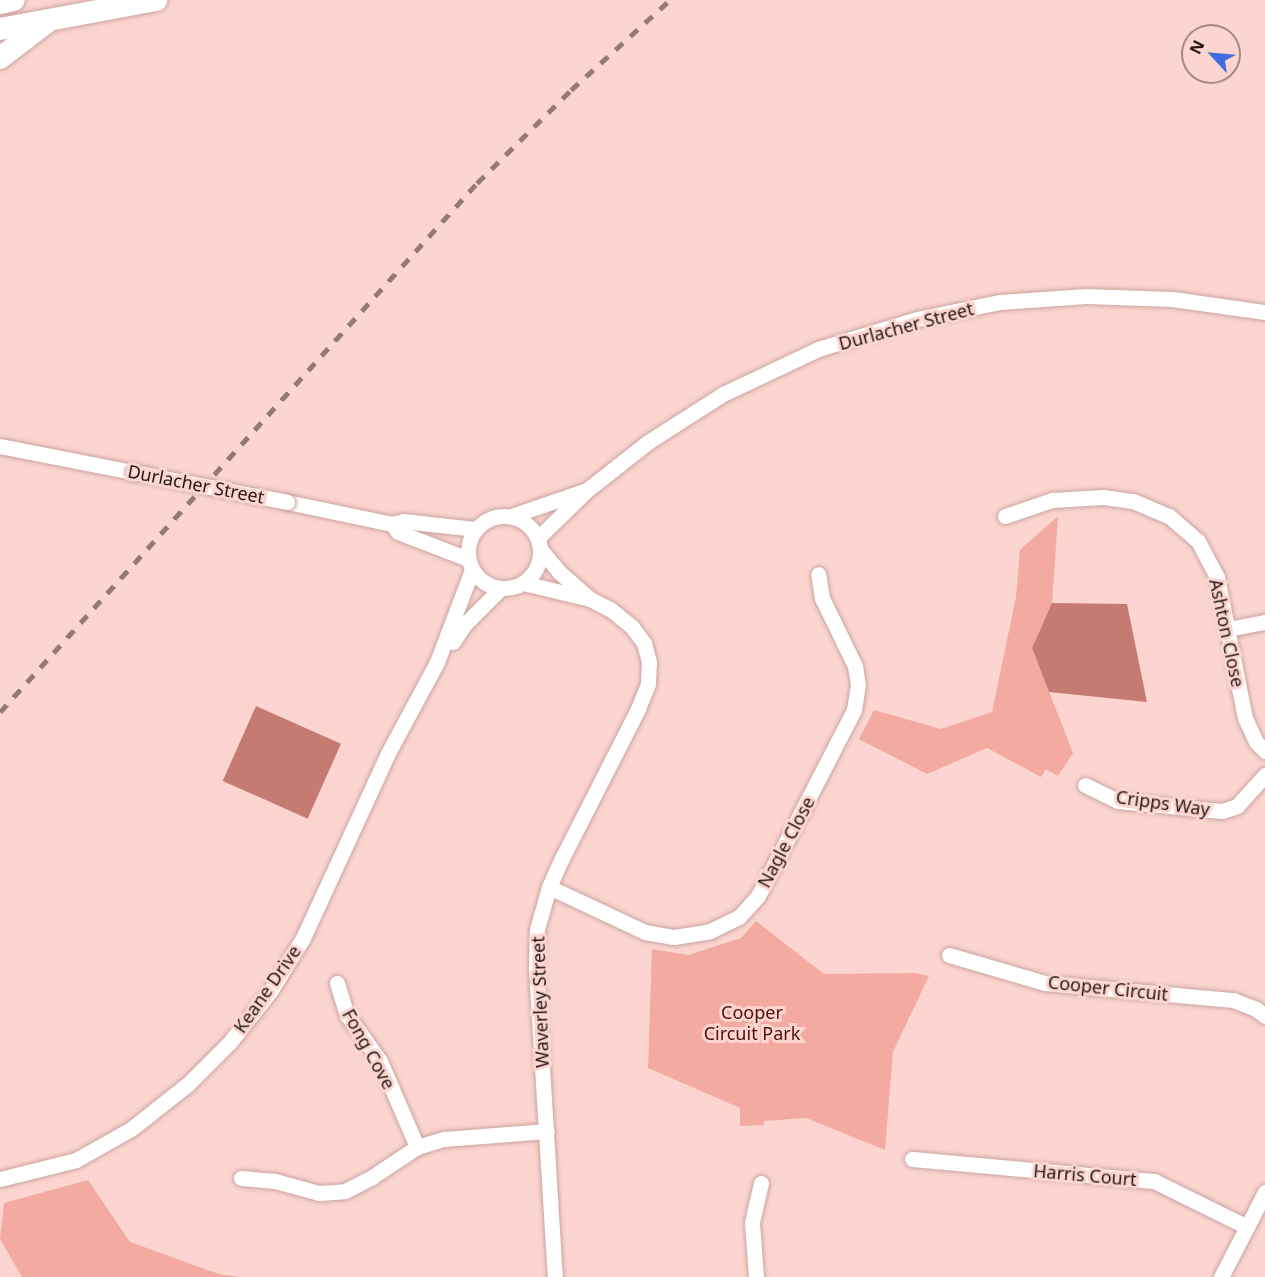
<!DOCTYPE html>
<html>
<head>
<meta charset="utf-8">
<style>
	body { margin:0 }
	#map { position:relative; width:1265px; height:1277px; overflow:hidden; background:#fcd5d0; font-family:"Noto Sans",sans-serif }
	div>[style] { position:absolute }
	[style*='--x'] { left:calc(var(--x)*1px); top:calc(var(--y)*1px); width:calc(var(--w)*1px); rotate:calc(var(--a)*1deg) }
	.green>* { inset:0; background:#f3aaa0 }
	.water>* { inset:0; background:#c67b72; transform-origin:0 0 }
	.roads { filter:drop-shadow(0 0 2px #cba5a0) drop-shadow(0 0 2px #cba5a0) }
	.minor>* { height:15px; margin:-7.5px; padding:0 7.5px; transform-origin:7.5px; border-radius:7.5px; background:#fff }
	.minor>.ring { margin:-7.5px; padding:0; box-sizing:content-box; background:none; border:15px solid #fff; border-radius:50% }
	.highway>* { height:22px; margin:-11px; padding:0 11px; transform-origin:11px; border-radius:11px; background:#fff }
	.rail>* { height:4.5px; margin-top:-2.25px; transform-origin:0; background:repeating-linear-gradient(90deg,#947976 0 10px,transparent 0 20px) }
	.bridges { filter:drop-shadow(0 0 2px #cba5a0) drop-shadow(0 0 2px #cba5a0) }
	.minor-bridge>* { height:15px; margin:-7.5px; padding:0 7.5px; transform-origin:7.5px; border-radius:7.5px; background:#fff }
	span { translate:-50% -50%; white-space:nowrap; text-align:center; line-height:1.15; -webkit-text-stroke:6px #fcd5d0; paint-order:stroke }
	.street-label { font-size:18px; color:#241715 }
	.park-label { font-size:18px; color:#530e0c }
	.north { position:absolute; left:1181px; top:24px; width:60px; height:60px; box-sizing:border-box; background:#fcd5d0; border:2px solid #a68985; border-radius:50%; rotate:296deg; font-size:16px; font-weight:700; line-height:24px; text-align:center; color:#241715 }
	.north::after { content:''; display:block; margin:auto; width:21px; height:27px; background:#426dde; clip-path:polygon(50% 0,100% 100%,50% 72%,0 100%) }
</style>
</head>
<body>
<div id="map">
	<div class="green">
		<div style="clip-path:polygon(1058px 516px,1052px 603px,1032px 648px,1073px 753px,1058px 776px,1046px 769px,1041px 777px,987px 748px,927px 774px,859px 739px,874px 710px,941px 729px,992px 712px,1016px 597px,1020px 550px)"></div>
		<div style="clip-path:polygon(756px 921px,824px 974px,916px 973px,929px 976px,893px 1052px,885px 1150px,806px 1118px,764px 1121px,764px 1125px,740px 1126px,740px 1108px,648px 1068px,652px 949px,688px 955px,741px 938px)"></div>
		<div style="clip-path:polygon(88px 1180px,130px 1242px,219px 1274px,239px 1277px,22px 1277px,0 1239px,4px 1203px)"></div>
	</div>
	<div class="water">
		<div style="clip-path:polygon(1052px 603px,1127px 604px,1147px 702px,1049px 692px,1032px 648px)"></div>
		<div style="left:256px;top:706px;width:93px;height:82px;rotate:24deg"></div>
	</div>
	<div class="roads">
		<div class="minor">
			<div style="--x:0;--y:446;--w:136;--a:11.1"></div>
			<div style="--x:287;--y:502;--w:107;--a:11.8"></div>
			<div style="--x:392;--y:524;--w:11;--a:-15"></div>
			<div style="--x:403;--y:521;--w:72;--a:6.3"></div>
			<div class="ring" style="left:468px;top:516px;width:57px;height:57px"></div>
			<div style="--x:511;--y:516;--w:77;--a:-18.9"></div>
			<div style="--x:1005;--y:516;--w:50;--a:-18.8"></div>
			<div style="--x:1052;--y:500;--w:51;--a:-3.4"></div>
			<div style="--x:1103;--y:497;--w:30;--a:8"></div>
			<div style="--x:1133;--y:501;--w:39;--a:23"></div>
			<div style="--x:1169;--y:516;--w:38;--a:41"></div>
			<div style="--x:1198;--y:541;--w:41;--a:62.2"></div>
			<div style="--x:1217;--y:577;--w:144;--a:78.8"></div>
			<div style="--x:1245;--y:718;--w:26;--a:65"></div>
			<div style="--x:1256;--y:742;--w:13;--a:45"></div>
			<div style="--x:392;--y:524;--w:10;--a:53"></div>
			<div style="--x:398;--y:532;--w:75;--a:21.1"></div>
			<div style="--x:538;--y:538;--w:69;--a:-44.4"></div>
			<div style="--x:587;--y:490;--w:78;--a:-38.2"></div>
			<div style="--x:648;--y:442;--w:89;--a:-32.6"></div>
			<div style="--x:723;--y:394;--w:105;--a:-25.3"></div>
			<div style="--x:818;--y:349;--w:103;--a:-16.9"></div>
			<div style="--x:917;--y:319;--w:85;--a:-11.6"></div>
			<div style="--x:1000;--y:302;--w:86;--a:-4"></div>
			<div style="--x:1086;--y:296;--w:86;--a:2"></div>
			<div style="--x:1172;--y:299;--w:94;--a:8"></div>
			<div style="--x:540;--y:549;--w:30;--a:50"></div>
			<div style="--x:559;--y:572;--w:41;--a:41.1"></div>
			<div style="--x:523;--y:583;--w:69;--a:13.4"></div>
			<div style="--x:590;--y:599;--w:22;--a:27"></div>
			<div style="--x:610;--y:609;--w:28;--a:39"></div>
			<div style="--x:632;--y:627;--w:20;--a:53"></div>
			<div style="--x:644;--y:643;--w:20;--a:75"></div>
			<div style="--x:649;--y:662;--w:22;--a:93"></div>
			<div style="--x:648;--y:684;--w:27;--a:112"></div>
			<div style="--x:638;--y:709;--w:169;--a:117"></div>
			<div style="--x:561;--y:860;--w:30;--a:114"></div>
			<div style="--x:549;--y:887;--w:44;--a:105.9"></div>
			<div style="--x:537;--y:929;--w:40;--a:91.4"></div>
			<div style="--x:536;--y:969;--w:309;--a:86.5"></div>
			<div style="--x:1228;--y:629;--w:38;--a:-11"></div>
			<div style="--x:453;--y:642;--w:20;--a:-57"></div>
			<div style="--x:464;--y:625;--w:52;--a:-45"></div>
			<div style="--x:1085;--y:785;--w:37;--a:26"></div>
			<div style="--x:1118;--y:801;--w:104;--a:5.5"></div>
			<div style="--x:1222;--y:811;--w:16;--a:-18"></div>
			<div style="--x:1237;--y:806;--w:42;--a:-47.9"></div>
			<div style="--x:549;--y:887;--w:106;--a:25.1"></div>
			<div style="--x:645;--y:932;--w:29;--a:10"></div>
			<div style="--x:674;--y:937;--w:36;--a:-9"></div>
			<div style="--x:710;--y:931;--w:32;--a:-26"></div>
			<div style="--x:739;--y:917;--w:28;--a:-48"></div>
			<div style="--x:758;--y:896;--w:209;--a:-62.7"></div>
			<div style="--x:854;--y:710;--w:25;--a:-81"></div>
			<div style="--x:858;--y:685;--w:19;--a:-99"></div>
			<div style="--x:855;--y:666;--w:76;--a:-115.9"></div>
			<div style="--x:822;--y:598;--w:24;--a:-99"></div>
			<div style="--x:949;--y:955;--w:100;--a:16.3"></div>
			<div style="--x:1045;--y:983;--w:189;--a:5.2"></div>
			<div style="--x:1233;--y:1000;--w:25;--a:21"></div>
			<div style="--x:1256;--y:1009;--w:11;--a:38"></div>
			<div style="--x:337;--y:983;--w:34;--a:73"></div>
			<div style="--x:347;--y:1015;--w:57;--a:54.3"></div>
			<div style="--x:380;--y:1061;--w:94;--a:66.7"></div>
			<div style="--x:912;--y:1159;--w:243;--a:5.2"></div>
			<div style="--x:1154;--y:1181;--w:104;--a:26.3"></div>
			<div style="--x:241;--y:1178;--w:34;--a:5"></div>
			<div style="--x:275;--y:1181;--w:46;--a:15.3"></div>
			<div style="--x:319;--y:1193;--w:26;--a:-4"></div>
			<div style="--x:345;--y:1191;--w:30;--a:-27"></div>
			<div style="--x:372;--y:1177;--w:54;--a:-33.7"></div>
			<div style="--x:417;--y:1147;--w:28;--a:-17"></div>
			<div style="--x:444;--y:1139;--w:103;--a:-4.4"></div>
			<div style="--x:0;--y:1179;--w:78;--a:-14"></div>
			<div style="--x:76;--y:1160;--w:63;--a:-29.4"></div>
			<div style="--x:131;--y:1129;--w:73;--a:-38.3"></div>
			<div style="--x:188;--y:1084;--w:59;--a:-45"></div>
			<div style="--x:230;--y:1042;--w:66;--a:-51.7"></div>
			<div style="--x:271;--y:990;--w:61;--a:-58.4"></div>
			<div style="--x:303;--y:938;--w:201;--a:-65.3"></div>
			<div style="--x:387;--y:755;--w:106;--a:-61.7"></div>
			<div style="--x:437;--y:662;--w:98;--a:-69.2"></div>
			<div style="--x:756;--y:1277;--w:55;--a:-94.2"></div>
			<div style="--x:752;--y:1222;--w:40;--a:-77"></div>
			<div style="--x:1221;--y:1277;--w:96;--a:-62.6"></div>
		</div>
		<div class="highway">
			<div style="--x:0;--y:3;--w:14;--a:-12"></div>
			<div style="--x:0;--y:29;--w:159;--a:-10.5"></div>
			<div style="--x:0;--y:58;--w:58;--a:-37.3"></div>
		</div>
	</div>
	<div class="rail">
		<div style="--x:0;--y:712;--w:712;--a:-47.96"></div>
		<div style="--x:477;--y:183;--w:132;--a:-44.7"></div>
		<div style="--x:571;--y:90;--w:134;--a:-42.3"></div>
	</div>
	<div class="bridges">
		<div class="minor-bridge">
			<div style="--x:133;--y:472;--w:157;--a:11"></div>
		</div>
	</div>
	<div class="street-label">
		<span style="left:906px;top:326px;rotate:-15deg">Durlacher Street</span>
		<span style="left:196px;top:484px;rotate:11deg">Durlacher Street</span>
		<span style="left:1227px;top:633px;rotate:78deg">Ashton Close</span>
		<span style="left:1163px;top:803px;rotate:8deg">Cripps Way</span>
		<span style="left:786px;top:842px;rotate:-62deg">Nagle Close</span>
		<span style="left:1108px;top:988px;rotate:6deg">Cooper Circuit</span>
		<span style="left:267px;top:989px;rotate:-55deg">Keane Drive</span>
		<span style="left:540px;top:1002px;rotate:-92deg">Waverley Street</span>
		<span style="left:369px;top:1049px;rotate:61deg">Fong Cove</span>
		<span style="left:1085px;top:1175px;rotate:5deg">Harris Court</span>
	</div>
	<div class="park-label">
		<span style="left:752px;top:1023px">Cooper<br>Circuit Park</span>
	</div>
	<div class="north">N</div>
</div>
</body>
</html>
